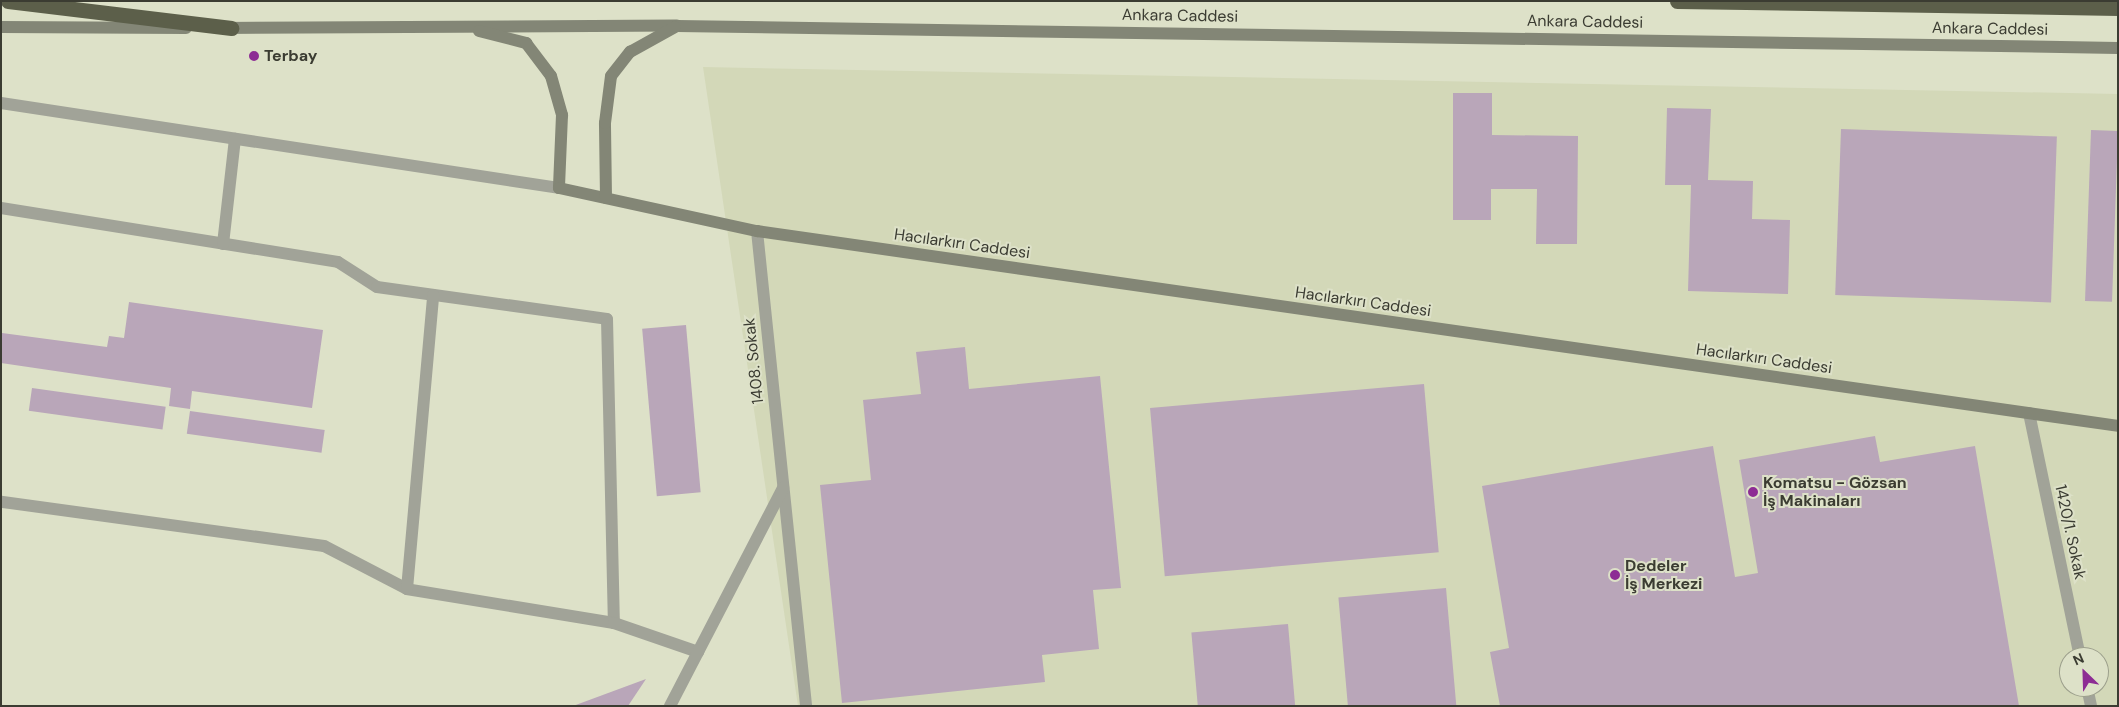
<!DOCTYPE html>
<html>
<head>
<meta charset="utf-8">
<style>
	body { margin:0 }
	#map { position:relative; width:2119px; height:707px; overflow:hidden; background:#dde1c8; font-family:"DM Sans",sans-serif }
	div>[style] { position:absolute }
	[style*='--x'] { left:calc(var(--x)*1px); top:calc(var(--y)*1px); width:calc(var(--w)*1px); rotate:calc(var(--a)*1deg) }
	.built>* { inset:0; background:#d3d8b8 }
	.building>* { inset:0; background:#b9a6b9; transform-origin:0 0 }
	.lane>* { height:12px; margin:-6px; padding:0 6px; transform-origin:6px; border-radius:6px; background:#a1a398 }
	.street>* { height:12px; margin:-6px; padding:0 6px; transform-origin:6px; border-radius:6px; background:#a1a398 }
	.secondary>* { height:12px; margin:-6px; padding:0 6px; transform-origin:6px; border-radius:6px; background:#838676 }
	.highway>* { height:15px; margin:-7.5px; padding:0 7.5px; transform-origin:7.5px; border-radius:7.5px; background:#5c5f4a }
	.dots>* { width:14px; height:14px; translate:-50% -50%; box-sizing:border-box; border:2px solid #dde1c8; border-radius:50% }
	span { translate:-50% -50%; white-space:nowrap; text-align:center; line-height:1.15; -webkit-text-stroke:4px #dde1c8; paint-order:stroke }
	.street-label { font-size:16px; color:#3b3c32 }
	.poi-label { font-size:16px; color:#3b3c32; font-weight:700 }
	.left { translate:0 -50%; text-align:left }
	.frame { position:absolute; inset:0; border:2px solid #3b3c32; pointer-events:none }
	.north { position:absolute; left:2059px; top:647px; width:50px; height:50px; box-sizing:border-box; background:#dde1c8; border:1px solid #9c9f8c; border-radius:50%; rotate:336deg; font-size:14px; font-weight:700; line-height:20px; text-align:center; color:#3b3c32 }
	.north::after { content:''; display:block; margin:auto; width:18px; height:22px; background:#8d2c94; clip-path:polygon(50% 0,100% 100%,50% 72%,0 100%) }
</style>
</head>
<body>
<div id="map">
	<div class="built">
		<div style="clip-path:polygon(evenodd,703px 67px,2118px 94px,2118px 706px,798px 706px,703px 67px,2069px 657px,2099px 657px,2099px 687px,2069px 687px,2069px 657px)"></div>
	</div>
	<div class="building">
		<div style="clip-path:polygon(1453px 93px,1492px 93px,1492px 135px,1578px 136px,1577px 244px,1536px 244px,1537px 189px,1491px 189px,1491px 220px,1453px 220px)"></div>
		<div style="clip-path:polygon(1667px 108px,1711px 109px,1708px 180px,1753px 181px,1752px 219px,1790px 220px,1788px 294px,1688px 291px,1691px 185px,1665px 185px)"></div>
		<div style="left:1841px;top:129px;width:216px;height:166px;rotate:2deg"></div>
		<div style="left:2091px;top:130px;width:27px;height:171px;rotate:2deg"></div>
		<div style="clip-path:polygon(129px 302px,323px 330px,312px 408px,192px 391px,190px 409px,169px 406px,171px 388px,1px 363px,2px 333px,107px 347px,109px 336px,124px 338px)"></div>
		<div style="left:686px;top:325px;width:168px;height:44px;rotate:85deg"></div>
		<div style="clip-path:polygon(965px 347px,969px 389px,1100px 376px,1121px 588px,1093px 590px,1099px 649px,1042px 655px,1045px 682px,842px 703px,820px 485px,871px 480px,863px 400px,921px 394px,916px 352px)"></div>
		<div style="left:1424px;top:384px;width:169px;height:275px;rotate:85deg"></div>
		<div style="left:32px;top:388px;width:135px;height:23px;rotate:8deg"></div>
		<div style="left:190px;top:411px;width:136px;height:23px;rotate:8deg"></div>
		<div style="clip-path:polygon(1875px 436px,1880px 462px,1975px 446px,2019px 706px,1500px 706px,1490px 652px,1509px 648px,1482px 486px,1713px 446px,1735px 577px,1758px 573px,1739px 460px)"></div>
		<div style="left:1446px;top:588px;width:119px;height:108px;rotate:85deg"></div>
		<div style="left:1288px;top:624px;width:82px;height:97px;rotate:85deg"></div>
		<div style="clip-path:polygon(646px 679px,628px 706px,573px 706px)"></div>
	</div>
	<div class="lane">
		<div style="--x:1;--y:103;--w:564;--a:8.66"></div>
		<div style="--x:1;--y:208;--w:341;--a:9.1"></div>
		<div style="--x:338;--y:262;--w:46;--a:32.7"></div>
		<div style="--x:377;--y:287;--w:232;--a:7.9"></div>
		<div style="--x:607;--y:319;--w:304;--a:88.7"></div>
		<div style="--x:614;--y:623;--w:210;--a:-170.7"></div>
		<div style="--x:407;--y:589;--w:93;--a:-152.6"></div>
		<div style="--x:324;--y:546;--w:326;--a:-172.2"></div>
		<div style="--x:223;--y:244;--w:106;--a:-83.5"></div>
		<div style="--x:407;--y:589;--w:295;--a:-84.9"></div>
		<div style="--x:614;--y:623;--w:89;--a:19"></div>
	</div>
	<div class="street">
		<div style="--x:757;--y:231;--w:478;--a:84.1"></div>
		<div style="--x:2029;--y:413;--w:249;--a:78.2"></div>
		<div style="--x:2087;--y:687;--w:19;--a:78"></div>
		<div style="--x:670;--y:706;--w:246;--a:-62.6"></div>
	</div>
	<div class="secondary">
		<div style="--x:1;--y:27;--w:185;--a:0.3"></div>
		<div style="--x:221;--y:28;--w:456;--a:-0.3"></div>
		<div style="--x:677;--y:26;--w:1441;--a:0.87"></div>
		<div style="--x:479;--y:31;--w:49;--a:14.3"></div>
		<div style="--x:526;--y:43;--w:41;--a:52.9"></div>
		<div style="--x:551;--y:76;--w:41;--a:74.2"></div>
		<div style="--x:562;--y:115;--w:73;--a:92.4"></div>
		<div style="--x:559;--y:188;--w:203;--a:12.3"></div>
		<div style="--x:757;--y:231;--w:1375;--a:8.15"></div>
		<div style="--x:606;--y:198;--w:75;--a:-90.8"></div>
		<div style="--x:605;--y:123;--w:47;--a:-82.7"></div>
		<div style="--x:611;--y:76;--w:31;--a:-52"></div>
		<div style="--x:630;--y:52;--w:51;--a:-29.1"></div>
	</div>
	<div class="highway">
		<div style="--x:8;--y:1;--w:225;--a:6.9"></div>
		<div style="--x:1677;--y:1;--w:441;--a:0.9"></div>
	</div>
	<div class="dots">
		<div style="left:254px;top:56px;background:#8d2c94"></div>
		<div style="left:1753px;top:492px;background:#8d2c94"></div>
		<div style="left:1615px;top:575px;background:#8d2c94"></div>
	</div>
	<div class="street-label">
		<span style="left:1180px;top:16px;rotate:1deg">Ankara Caddesi</span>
		<span style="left:1585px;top:22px;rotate:1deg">Ankara Caddesi</span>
		<span style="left:1990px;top:29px;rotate:1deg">Ankara Caddesi</span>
		<span style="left:962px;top:244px;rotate:8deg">Hacılarkırı Caddesi</span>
		<span style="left:1363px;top:302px;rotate:8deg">Hacılarkırı Caddesi</span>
		<span style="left:1764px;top:359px;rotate:8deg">Hacılarkırı Caddesi</span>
		<span style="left:754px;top:361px;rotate:-96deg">1408. Sokak</span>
		<span style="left:2070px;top:532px;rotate:78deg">1420/1. Sokak</span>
	</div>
	<div class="poi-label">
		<span class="left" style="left:264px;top:56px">Terbay</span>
		<span class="left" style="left:1763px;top:492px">Komatsu - Gözsan<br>İş Makinaları</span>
		<span class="left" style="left:1625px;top:575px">Dedeler<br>İş Merkezi</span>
	</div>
	<div class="frame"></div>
	<div class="north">N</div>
</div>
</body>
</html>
